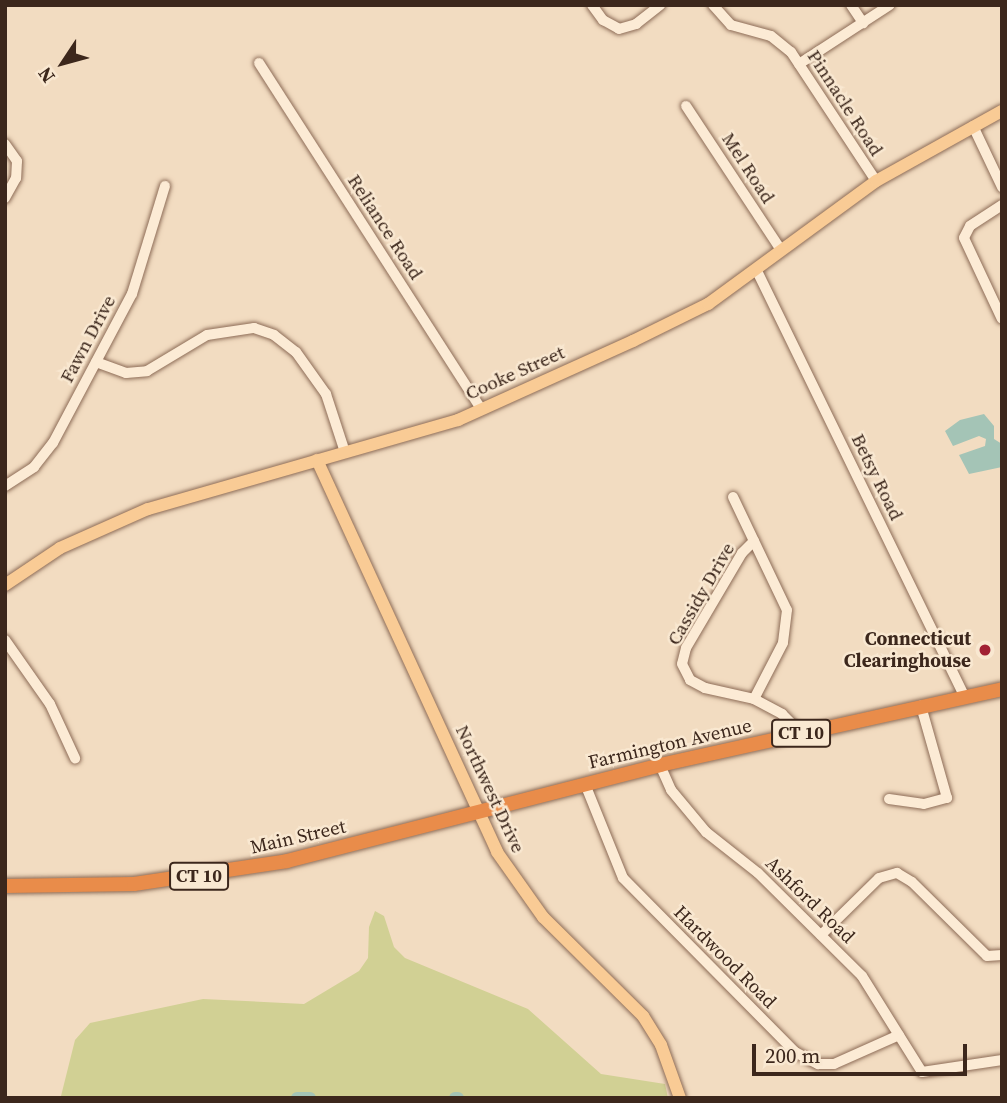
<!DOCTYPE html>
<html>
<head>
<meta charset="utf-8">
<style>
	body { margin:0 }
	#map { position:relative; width:1007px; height:1103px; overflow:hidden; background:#f2dcc1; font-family:"Source Serif 4",serif }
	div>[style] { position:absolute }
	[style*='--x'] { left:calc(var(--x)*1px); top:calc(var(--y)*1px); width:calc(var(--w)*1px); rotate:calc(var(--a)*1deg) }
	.green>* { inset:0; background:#d1d094 }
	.water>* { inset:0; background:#a4c4b6 }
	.river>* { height:12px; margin:-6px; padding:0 6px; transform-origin:6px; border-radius:6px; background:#a4c4b6 }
	.roads { filter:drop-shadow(0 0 2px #8d6c57) drop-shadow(0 0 2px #8d6c57) }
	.minor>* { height:10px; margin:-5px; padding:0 5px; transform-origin:5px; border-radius:5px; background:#fcebd5 }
	.major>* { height:12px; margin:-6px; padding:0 6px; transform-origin:6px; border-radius:6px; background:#f9cb95 }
	.highway>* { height:14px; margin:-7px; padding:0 7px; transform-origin:7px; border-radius:7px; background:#e98c4a }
	.dots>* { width:19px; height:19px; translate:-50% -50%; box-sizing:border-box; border:4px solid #f9e8d1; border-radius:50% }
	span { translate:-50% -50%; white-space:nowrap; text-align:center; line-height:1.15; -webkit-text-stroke:5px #f9e8d1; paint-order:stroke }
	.shield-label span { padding:2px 5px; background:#f9e8d1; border:2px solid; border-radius:5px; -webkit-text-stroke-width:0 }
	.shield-label { font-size:18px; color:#3c271c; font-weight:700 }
	.street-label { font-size:19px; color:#3c271c }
	.poi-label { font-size:19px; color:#3c271c; font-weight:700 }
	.right { translate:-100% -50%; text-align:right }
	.frame { position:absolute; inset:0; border:7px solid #3c271c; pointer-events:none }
	.north { position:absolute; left:28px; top:28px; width:70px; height:70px; -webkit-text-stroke:5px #f9e8d1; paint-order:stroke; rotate:234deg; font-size:19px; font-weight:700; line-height:28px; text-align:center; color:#3c271c }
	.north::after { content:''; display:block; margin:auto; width:24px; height:32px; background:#3c271c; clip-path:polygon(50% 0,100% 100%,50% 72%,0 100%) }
	.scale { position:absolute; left:752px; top:1044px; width:215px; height:32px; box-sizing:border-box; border:4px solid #3c271c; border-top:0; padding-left:9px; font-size:21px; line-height:24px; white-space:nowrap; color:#3c271c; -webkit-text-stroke:5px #f9e8d1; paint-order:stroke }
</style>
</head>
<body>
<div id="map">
	<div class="green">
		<div style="clip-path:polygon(375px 911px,384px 916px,394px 947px,405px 958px,528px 1009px,601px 1074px,665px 1084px,668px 1098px,54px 1098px,61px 1096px,75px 1040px,90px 1023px,203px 999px,304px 1004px,359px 971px,368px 958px,369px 927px)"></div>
	</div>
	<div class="water">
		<div style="clip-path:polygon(984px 414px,994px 426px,994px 439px,1002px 444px,1002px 467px,969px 474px,959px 455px,985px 446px,986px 439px,979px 436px,953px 446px,945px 431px,960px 420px)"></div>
	</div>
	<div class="river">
		<div style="--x:297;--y:1098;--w:13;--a:0"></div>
		<div style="--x:455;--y:1098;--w:3;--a:0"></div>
	</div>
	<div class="roads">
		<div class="minor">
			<div style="--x:592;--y:5;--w:19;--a:54"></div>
			<div style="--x:603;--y:20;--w:18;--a:29"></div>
			<div style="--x:619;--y:29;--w:18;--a:-16"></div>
			<div style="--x:636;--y:24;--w:31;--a:-38"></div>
			<div style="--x:713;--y:5;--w:27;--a:48"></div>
			<div style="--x:731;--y:25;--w:41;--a:15.4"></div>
			<div style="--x:771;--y:36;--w:26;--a:39"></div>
			<div style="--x:791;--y:52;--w:154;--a:56.6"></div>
			<div style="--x:851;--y:5;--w:22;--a:56"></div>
			<div style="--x:259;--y:63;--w:412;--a:57.3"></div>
			<div style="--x:799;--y:64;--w:108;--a:-33"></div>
			<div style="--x:686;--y:106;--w:173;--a:56.6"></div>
			<div style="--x:973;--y:126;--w:68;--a:64.6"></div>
			<div style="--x:5;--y:144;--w:21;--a:55"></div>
			<div style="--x:17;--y:161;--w:17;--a:93"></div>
			<div style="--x:16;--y:178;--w:23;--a:119"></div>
			<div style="--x:1002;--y:205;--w:38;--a:147"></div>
			<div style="--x:970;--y:226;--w:13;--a:117"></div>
			<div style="--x:964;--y:238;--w:89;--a:64.9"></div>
			<div style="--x:757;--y:271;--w:474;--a:64"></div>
			<div style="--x:96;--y:362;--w:32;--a:20"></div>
			<div style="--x:126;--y:373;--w:21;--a:-5"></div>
			<div style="--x:147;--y:371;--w:70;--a:-31"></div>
			<div style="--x:207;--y:335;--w:48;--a:-8.5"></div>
			<div style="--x:254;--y:328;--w:21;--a:19"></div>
			<div style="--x:274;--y:335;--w:28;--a:38"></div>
			<div style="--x:296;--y:352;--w:52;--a:54.5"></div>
			<div style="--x:326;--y:394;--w:61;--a:71.9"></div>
			<div style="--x:5;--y:486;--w:35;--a:-33"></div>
			<div style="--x:34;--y:467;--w:31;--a:-52"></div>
			<div style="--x:53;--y:443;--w:169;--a:-62.1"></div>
			<div style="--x:132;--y:294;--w:113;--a:-73"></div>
			<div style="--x:733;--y:497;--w:125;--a:64.5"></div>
			<div style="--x:787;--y:610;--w:33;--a:97"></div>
			<div style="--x:783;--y:643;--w:63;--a:117.4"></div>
			<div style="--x:754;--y:699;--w:32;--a:28"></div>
			<div style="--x:782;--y:714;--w:27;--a:45"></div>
			<div style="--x:754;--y:541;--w:17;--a:135"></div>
			<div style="--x:742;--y:553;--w:110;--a:120.5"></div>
			<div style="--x:686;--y:648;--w:16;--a:104"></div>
			<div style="--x:682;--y:664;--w:18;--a:63"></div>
			<div style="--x:690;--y:680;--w:17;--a:28"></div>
			<div style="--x:705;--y:688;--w:50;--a:12.7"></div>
			<div style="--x:5;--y:640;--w:78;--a:54.9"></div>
			<div style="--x:50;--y:704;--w:60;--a:65.2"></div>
			<div style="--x:660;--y:765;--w:27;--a:66"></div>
			<div style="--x:671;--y:790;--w:55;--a:50.2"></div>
			<div style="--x:706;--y:832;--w:66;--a:38.3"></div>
			<div style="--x:758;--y:873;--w:146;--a:44.7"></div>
			<div style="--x:862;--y:976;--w:113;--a:58"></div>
			<div style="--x:922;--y:1072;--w:81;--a:-8.5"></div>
			<div style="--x:585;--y:784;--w:101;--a:68"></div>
			<div style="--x:623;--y:878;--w:245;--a:45.3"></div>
			<div style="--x:795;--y:1052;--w:26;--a:28"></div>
			<div style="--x:818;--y:1064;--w:16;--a:0"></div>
			<div style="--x:834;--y:1064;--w:71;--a:-24"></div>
			<div style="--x:889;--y:799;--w:35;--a:8"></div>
			<div style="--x:924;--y:804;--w:24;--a:-15"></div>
			<div style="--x:947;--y:798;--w:96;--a:-105.8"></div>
			<div style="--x:821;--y:935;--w:81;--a:-44.5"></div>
			<div style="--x:879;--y:878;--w:19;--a:-16"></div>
			<div style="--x:897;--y:873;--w:17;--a:31"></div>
			<div style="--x:912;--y:882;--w:105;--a:44.6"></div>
			<div style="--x:987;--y:956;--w:15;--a:-4"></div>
		</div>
		<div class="major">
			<div style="--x:317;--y:460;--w:431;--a:65.3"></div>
			<div style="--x:497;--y:852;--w:80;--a:54.7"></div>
			<div style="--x:543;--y:917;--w:141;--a:44.7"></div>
			<div style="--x:643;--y:1016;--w:34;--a:58"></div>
			<div style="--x:661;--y:1045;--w:56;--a:70.3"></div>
			<div style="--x:5;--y:585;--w:66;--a:-33.9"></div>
			<div style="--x:60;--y:548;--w:96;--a:-23.9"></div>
			<div style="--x:148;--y:509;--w:323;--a:-16"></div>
			<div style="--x:458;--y:420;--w:192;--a:-24.3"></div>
			<div style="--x:633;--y:341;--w:84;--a:-26.3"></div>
			<div style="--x:708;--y:304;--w:208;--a:-36.2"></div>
			<div style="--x:876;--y:181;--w:144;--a:-29.1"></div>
		</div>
		<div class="highway">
			<div style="--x:5;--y:886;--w:129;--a:-0.9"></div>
			<div style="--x:134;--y:884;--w:155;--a:-8.5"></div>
			<div style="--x:287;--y:861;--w:385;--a:-14.4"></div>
			<div style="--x:660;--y:765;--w:350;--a:-12.5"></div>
		</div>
	</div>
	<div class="dots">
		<div style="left:985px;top:650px;background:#a22134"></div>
	</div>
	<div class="shield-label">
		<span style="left:801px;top:733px">CT 10</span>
		<span style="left:199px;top:876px">CT 10</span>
	</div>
	<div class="street-label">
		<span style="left:845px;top:103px;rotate:57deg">Pinnacle Road</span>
		<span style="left:748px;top:168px;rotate:57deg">Mel Road</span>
		<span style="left:385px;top:227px;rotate:57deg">Reliance Road</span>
		<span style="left:88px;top:339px;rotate:-62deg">Fawn Drive</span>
		<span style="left:515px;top:373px;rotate:-24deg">Cooke Street</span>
		<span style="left:877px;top:477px;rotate:64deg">Betsy Road</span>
		<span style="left:701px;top:594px;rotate:-60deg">Cassidy Drive</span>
		<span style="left:670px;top:744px;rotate:-13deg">Farmington Avenue</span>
		<span style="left:490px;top:789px;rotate:65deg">Northwest Drive</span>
		<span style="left:298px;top:837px;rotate:-13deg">Main Street</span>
		<span style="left:810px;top:900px;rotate:44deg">Ashford Road</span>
		<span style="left:725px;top:957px;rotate:45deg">Hardwood Road</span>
	</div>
	<div class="poi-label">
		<span class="right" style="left:971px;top:650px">Connecticut<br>Clearinghouse</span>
	</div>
	<div class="frame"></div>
	<div class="north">N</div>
	<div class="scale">200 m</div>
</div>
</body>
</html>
